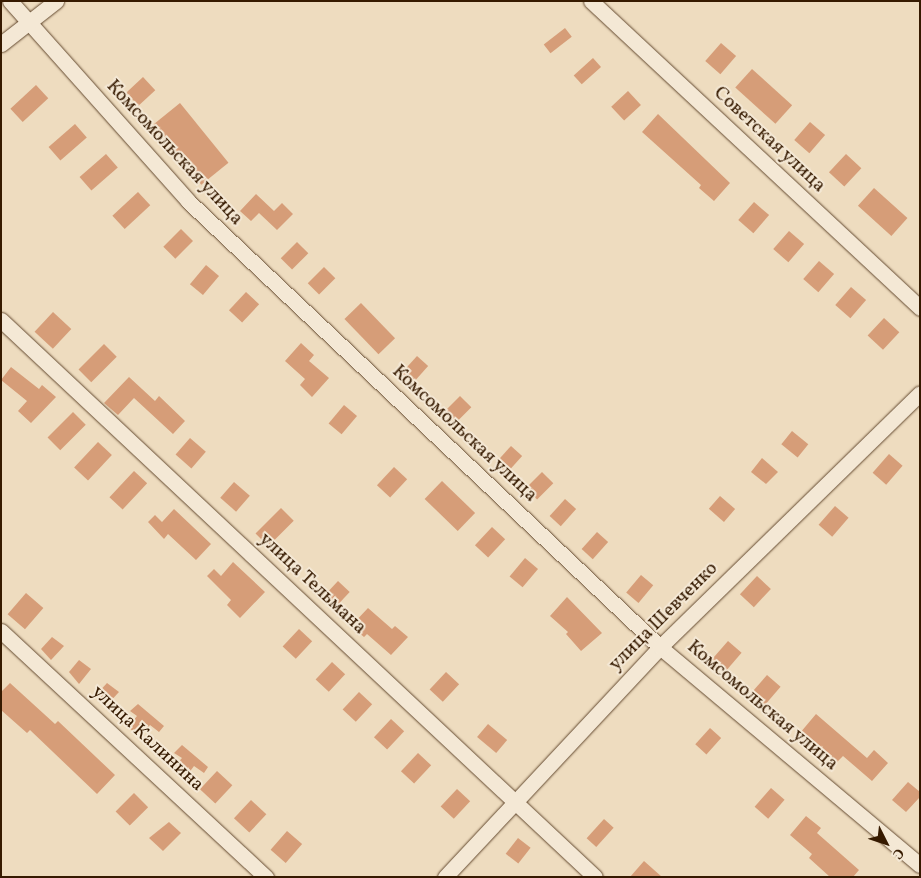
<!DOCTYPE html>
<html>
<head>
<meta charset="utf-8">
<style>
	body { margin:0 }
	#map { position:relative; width:921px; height:878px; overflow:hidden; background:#eedcbf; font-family:Vollkorn,serif }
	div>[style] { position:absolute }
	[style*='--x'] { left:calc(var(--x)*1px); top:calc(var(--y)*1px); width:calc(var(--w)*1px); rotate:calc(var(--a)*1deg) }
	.building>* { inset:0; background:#d69d78; transform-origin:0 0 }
	.roads { filter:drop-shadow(0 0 1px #644a30) drop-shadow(0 0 1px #644a30) }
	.minor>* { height:15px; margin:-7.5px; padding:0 7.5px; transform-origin:7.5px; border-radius:7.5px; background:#f4e8d5 }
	span { translate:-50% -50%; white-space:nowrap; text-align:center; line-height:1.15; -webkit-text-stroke:4px #f4e8d5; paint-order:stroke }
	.street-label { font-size:19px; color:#361a00 }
	.frame { position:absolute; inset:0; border:2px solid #361a00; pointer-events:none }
	.north { position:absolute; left:861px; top:818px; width:50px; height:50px; -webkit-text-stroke:4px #f4e8d5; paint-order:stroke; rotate:131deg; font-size:14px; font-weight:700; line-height:20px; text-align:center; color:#361a00 }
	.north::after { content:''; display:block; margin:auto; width:18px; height:22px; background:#361a00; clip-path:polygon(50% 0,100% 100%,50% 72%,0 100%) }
</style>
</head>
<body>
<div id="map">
	<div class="building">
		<div style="left:565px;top:28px;width:11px;height:27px;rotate:52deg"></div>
		<div style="left:721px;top:43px;width:20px;height:24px;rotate:41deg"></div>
		<div style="left:593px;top:58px;width:12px;height:26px;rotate:48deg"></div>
		<div style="left:752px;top:69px;width:54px;height:25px;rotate:42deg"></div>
		<div style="left:143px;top:77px;width:18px;height:23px;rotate:47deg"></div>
		<div style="left:36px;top:85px;width:18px;height:35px;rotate:47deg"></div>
		<div style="left:628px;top:91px;width:19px;height:23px;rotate:47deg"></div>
		<div style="left:180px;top:103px;width:77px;height:35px;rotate:51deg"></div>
		<div style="clip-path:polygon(658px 114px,730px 183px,714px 201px,699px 188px,701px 185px,642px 132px)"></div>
		<div style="left:810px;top:122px;width:20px;height:24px;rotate:41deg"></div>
		<div style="left:75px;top:124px;width:18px;height:35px;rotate:49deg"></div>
		<div style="left:106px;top:154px;width:18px;height:35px;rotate:49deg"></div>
		<div style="left:846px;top:154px;width:21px;height:25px;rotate:43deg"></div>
		<div style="left:874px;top:188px;width:45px;height:24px;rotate:42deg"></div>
		<div style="left:138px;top:192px;width:18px;height:35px;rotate:47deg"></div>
		<div style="clip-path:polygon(256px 194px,274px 211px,282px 203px,293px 214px,277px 230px,259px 213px,251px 221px,240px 211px)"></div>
		<div style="left:754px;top:202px;width:20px;height:24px;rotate:41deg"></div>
		<div style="left:181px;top:229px;width:17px;height:25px;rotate:45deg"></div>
		<div style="left:789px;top:231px;width:20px;height:24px;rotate:41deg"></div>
		<div style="left:297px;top:242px;width:16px;height:23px;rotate:45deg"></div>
		<div style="left:819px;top:261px;width:20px;height:24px;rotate:41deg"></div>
		<div style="left:206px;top:265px;width:17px;height:25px;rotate:40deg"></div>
		<div style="left:324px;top:267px;width:16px;height:23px;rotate:45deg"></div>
		<div style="left:851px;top:287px;width:20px;height:24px;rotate:41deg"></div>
		<div style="left:246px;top:292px;width:18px;height:25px;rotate:43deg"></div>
		<div style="left:361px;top:303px;width:49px;height:23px;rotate:46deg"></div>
		<div style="left:53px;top:312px;width:25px;height:27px;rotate:43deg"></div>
		<div style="left:884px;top:318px;width:21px;height:24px;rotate:43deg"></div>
		<div style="clip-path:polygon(301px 343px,314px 355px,309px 361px,329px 378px,312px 397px,300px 385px,305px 379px,285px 361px)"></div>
		<div style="left:104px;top:344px;width:18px;height:36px;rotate:45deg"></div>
		<div style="left:417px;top:356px;width:15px;height:23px;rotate:42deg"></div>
		<div style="clip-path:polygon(11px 367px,39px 389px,42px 385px,56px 397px,31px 423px,18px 411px,27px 401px,1px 380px)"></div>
		<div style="clip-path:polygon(129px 377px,155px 401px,159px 396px,185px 421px,173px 434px,134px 398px,118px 415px,104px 403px)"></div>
		<div style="left:460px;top:396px;width:16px;height:23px;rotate:45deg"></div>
		<div style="left:344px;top:405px;width:17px;height:24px;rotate:40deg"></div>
		<div style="left:73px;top:412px;width:18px;height:36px;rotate:45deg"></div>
		<div style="left:792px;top:431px;width:21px;height:17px;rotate:39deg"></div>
		<div style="left:190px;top:438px;width:21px;height:22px;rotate:41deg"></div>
		<div style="left:98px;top:442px;width:19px;height:35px;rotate:43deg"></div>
		<div style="left:511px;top:446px;width:15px;height:23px;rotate:42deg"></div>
		<div style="left:889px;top:454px;width:18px;height:25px;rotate:41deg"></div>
		<div style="clip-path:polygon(762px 458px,778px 472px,766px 484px,751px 472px)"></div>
		<div style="left:394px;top:467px;width:18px;height:25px;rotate:43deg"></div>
		<div style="left:134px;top:471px;width:18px;height:36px;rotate:43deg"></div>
		<div style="left:542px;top:472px;width:16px;height:23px;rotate:45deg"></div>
		<div style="left:442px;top:481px;width:46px;height:25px;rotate:44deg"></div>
		<div style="left:234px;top:482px;width:21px;height:21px;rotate:41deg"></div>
		<div style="left:720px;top:496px;width:20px;height:17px;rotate:41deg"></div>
		<div style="left:565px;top:499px;width:15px;height:23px;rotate:42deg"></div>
		<div style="left:835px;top:506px;width:18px;height:25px;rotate:41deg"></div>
		<div style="left:281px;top:508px;width:18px;height:36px;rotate:45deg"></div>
		<div style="clip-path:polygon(174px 509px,211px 544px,196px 560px,168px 534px,164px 539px,148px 522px,155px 515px,162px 522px)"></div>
		<div style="left:492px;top:527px;width:18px;height:25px;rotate:43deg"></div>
		<div style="left:597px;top:532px;width:15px;height:23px;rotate:42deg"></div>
		<div style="left:525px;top:558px;width:17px;height:24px;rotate:40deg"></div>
		<div style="clip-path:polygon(233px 562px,265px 592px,240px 618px,227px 605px,231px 600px,207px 576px,214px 569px,221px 576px)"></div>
		<div style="left:641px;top:575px;width:16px;height:23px;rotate:40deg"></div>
		<div style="left:757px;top:576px;width:19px;height:25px;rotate:43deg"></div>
		<div style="left:338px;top:581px;width:16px;height:25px;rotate:43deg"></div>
		<div style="left:26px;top:593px;width:23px;height:28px;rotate:41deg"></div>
		<div style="clip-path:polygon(567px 597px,602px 633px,581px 651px,566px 634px,568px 632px,550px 616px)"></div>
		<div style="clip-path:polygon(368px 608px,392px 629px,395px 626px,408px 637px,391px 655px,367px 634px,364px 637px,351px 626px)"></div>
		<div style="left:299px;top:629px;width:18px;height:24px;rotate:43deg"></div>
		<div style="clip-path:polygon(52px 637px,64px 646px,51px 660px,41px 649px)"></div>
		<div style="left:728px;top:641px;width:18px;height:24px;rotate:41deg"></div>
		<div style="clip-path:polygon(79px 660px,91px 669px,79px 684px,69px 672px)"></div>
		<div style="left:332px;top:662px;width:18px;height:24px;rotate:43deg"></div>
		<div style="left:446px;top:672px;width:18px;height:24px;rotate:43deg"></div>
		<div style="left:767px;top:675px;width:18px;height:24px;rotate:41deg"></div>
		<div style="clip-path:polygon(10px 683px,55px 724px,58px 721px,115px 775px,97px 794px,30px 730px,27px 733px,1px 710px,1px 692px)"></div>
		<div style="clip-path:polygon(107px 683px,119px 692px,106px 706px,96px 695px)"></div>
		<div style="left:359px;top:692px;width:18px;height:24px;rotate:43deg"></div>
		<div style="clip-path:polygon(138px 704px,164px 726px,159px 732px,150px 725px,140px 737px,128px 727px,137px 716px,130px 711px)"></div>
		<div style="clip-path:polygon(816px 714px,867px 758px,874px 750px,888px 763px,872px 781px,843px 756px,836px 763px,800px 733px)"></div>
		<div style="left:391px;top:719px;width:18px;height:25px;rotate:43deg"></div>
		<div style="left:488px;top:724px;width:25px;height:17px;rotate:40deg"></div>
		<div style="left:710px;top:728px;width:15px;height:22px;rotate:42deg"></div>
		<div style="clip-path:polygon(182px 745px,208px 767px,204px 773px,194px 766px,185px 778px,173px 768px,182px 758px,174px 753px)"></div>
		<div style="left:418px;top:753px;width:18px;height:25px;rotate:43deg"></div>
		<div style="left:217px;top:771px;width:21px;height:25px;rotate:43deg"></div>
		<div style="clip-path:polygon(908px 782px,920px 792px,920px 797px,906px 812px,892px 800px)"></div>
		<div style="left:771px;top:788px;width:18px;height:25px;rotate:41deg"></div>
		<div style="left:457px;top:789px;width:18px;height:24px;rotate:43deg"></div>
		<div style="left:134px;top:793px;width:20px;height:26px;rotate:45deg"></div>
		<div style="left:251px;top:800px;width:21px;height:25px;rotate:43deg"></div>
		<div style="clip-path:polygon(806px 816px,821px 828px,817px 833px,859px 870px,853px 877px,830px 877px,809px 858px,812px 854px,790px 835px)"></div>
		<div style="left:604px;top:819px;width:13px;height:26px;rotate:42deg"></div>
		<div style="clip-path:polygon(169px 822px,181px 833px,163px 851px,149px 838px)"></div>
		<div style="left:287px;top:831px;width:20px;height:25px;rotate:41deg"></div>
		<div style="left:518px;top:838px;width:16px;height:20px;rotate:38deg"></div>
		<div style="clip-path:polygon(644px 861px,662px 877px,630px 877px)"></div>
	</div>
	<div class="roads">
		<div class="minor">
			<div style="--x:10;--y:1;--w:268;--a:48.3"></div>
			<div style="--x:188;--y:201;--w:649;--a:43.38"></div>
			<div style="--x:660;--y:647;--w:339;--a:40"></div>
			<div style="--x:591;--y:1;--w:450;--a:43"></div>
			<div style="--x:1;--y:44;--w:70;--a:-38"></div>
			<div style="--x:1;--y:320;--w:814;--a:43.16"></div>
			<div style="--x:1;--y:631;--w:362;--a:42.9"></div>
			<div style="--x:445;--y:877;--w:315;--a:-46.9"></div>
			<div style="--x:660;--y:647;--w:363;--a:-44.3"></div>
		</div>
	</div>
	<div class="street-label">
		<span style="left:769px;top:140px;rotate:43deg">Советская улица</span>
		<span style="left:174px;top:153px;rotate:47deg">Комсомольская улица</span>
		<span style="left:464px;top:434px;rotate:43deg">Комсомольская улица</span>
		<span style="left:312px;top:584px;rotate:43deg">улица Тельмана</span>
		<span style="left:664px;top:617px;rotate:-45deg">улица Шевченко</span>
		<span style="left:762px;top:706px;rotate:40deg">Комсомольская улица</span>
		<span style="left:147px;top:739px;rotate:43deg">улица Калинина</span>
	</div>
	<div class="frame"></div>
	<div class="north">С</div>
</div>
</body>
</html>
